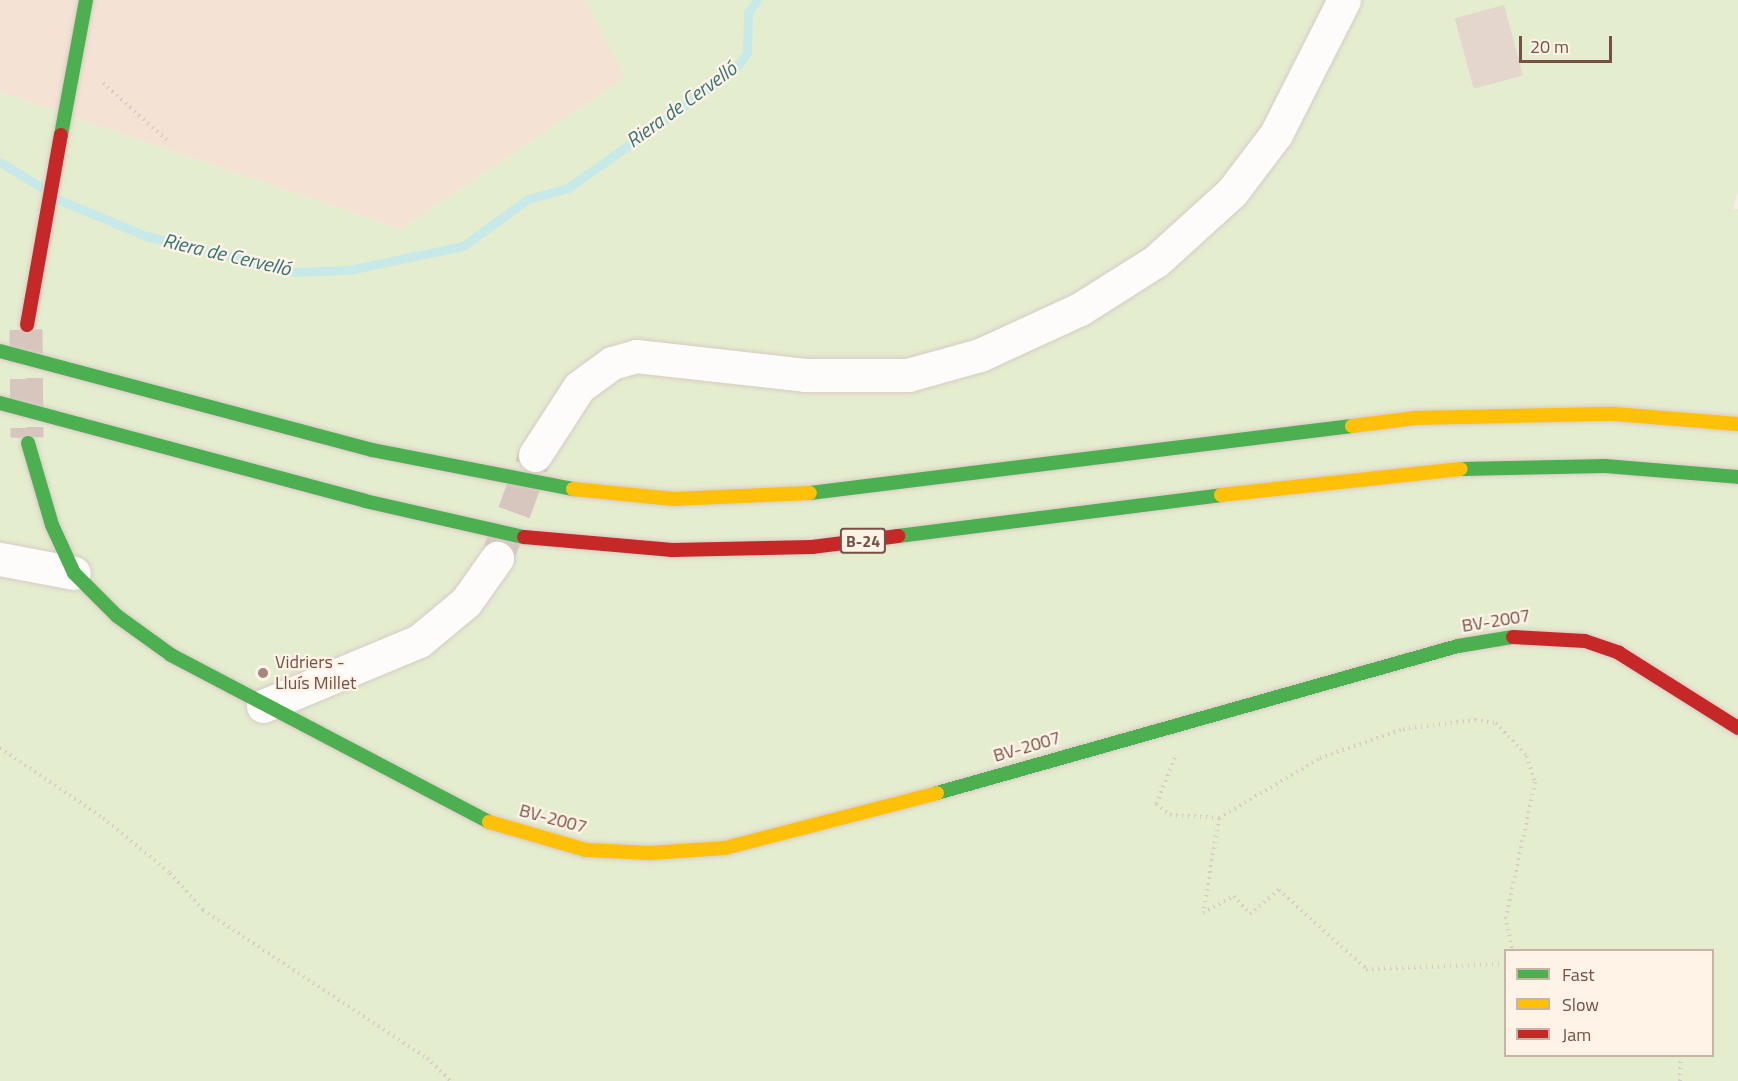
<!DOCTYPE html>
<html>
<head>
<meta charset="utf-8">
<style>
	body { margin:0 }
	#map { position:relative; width:1738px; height:1081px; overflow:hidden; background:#f7eee6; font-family:"Titillium Web",sans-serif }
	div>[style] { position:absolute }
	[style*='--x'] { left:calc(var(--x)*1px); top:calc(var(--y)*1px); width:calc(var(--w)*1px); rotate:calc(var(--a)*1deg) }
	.residential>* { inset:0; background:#f4e3d5 }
	.green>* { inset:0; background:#e5edcf }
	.stream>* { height:9px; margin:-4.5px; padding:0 4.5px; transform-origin:4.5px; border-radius:4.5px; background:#c7eae8 }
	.building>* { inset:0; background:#e4d5cd; transform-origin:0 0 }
	.street-tunnel>* { height:33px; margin-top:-16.5px; transform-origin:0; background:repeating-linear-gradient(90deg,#d7c6be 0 33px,transparent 0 49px) }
	.secondary-tunnel>* { height:33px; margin-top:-16.5px; transform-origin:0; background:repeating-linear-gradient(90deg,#d7c6be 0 33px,transparent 0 49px) }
	.path>* { height:4px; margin-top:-2px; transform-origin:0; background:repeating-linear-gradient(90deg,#d8ccc7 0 1.5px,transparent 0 6px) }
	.roads { filter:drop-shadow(0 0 2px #d8cbc4) drop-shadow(0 0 2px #d8cbc4) }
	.street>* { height:33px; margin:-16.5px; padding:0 16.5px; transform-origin:16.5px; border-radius:16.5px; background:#fefcfb }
	.fast>* { height:14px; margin:-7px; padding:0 7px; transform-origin:7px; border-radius:7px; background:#4caf50 }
	.slow>* { height:14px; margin:-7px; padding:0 7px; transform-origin:7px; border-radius:7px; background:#ffc107 }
	.jam>* { height:14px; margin:-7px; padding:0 7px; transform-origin:7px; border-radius:7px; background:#c62828 }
	.dots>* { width:16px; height:16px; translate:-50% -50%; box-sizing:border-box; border:3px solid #fff3e8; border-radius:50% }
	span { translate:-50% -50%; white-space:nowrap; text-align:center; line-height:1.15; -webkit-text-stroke:4.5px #fff3e8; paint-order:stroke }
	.shield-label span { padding:2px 4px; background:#fff3e8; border:2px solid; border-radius:4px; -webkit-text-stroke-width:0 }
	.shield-label { font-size:16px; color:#775044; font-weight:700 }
	.street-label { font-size:18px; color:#775044 }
	.poi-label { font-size:18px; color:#775044 }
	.left { translate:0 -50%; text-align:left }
	.water-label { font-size:20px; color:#357477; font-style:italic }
	.legend { position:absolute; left:1504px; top:949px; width:210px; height:108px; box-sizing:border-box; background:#fff3e8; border:2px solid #c9b2a6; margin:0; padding:8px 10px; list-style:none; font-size:18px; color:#775044 }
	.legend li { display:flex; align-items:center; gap:12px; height:30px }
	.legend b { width:30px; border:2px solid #c9b2a6 }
	.scale { position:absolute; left:1519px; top:36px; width:93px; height:27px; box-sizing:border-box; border:3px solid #775044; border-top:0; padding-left:8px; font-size:18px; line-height:21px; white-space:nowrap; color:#775044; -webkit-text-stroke:4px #fff3e8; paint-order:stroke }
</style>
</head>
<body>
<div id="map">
	<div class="residential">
		<div style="clip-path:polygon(0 0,585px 0,625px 78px,401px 229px,0 92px)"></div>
	</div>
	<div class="green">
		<div style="clip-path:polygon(evenodd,585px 0,1738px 0,1738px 191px,1733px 209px,1738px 209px,1738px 1081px,0 1081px,0 92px,401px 229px,625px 78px,585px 0,1506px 950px,1712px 950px,1712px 1056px,1506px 1056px,1506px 950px)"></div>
	</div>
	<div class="stream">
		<div style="--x:0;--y:162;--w:52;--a:31.5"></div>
		<div style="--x:57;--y:199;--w:96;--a:22.6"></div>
		<div style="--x:146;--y:236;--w:154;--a:13.5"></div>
		<div style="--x:296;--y:272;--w:53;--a:-2.2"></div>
		<div style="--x:349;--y:270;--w:116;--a:-11.9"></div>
		<div style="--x:463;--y:246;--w:80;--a:-35.9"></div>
		<div style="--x:528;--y:199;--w:41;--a:-15.4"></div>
		<div style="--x:568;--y:188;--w:202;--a:-35.3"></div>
		<div style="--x:733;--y:71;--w:23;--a:-52"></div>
		<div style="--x:747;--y:53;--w:40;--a:-88.6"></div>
		<div style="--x:748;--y:13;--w:16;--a:-55"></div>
	</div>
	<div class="building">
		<div style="left:1504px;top:5px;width:73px;height:51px;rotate:75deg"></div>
	</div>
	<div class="street-tunnel">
		<div style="--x:497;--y:558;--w:110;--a:-69.7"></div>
	</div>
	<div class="secondary-tunnel">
		<div style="--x:26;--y:329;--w:108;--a:89.5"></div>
	</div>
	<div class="path">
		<div style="--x:103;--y:83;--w:89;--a:41.8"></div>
		<div style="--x:0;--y:748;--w:125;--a:34.2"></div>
		<div style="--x:103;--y:818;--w:87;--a:39.4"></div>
		<div style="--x:170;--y:873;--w:50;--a:48.3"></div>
		<div style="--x:203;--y:910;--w:268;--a:33.5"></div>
		<div style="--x:427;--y:1058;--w:33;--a:44"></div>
		<div style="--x:1175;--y:758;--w:50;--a:112.4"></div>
		<div style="--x:1156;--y:804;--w:18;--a:38"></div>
		<div style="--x:1170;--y:815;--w:49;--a:3.5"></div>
		<div style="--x:1219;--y:818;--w:117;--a:-30.7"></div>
		<div style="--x:1320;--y:758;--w:88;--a:-19.3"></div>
		<div style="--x:1403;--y:729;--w:73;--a:-7.1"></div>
		<div style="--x:1475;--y:720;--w:21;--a:8"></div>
		<div style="--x:1496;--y:723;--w:45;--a:46.8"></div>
		<div style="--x:1527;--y:756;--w:27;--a:73"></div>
		<div style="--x:1535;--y:782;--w:138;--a:102.1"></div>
		<div style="--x:1506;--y:917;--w:34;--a:80"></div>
		<div style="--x:1219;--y:818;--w:96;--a:99.6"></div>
		<div style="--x:1203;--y:913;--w:35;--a:-29"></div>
		<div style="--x:1234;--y:896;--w:24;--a:48"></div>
		<div style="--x:1250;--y:914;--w:38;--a:-40"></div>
		<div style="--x:1279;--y:890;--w:118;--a:42.2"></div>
		<div style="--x:1366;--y:969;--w:140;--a:-2"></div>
		<div style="--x:1680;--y:1081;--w:25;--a:-88"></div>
	</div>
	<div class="roads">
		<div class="street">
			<div style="--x:535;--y:455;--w:81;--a:-57.1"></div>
			<div style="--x:579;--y:387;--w:41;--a:-36"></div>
			<div style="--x:612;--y:363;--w:25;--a:-16"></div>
			<div style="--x:636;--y:356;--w:170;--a:6.4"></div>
			<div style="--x:805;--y:375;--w:103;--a:0"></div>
			<div style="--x:908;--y:375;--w:75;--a:-15.5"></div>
			<div style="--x:980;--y:355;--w:110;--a:-24.7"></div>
			<div style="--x:1080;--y:309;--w:90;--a:-32.3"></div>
			<div style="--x:1156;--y:261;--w:103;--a:-42.2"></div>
			<div style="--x:1232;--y:192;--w:73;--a:-52.8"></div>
			<div style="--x:1276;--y:134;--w:150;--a:-63.1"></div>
			<div style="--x:0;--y:559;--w:75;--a:10.7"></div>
			<div style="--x:263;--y:706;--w:169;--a:-22.6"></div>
			<div style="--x:419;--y:641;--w:61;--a:-39.7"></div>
			<div style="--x:466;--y:602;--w:54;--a:-54.8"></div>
		</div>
		<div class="fast">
			<div style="--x:61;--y:135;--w:137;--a:-79.5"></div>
			<div style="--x:0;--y:351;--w:385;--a:14.9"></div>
			<div style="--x:372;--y:450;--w:205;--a:11"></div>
			<div style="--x:0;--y:403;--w:378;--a:15"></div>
			<div style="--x:365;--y:501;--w:163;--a:12.8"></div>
			<div style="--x:28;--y:443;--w:85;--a:73.7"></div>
			<div style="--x:52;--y:525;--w:53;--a:65.4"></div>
			<div style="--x:74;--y:573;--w:61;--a:45"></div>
			<div style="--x:117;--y:616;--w:67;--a:35.8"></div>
			<div style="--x:171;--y:655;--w:359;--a:27.7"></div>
			<div style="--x:1461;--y:469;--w:144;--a:-1.2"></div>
			<div style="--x:1605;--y:466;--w:133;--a:4.7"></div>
			<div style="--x:810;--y:493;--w:546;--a:-7.05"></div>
			<div style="--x:898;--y:536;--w:326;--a:-7.2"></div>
			<div style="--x:937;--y:793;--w:541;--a:-15.76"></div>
			<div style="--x:1458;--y:646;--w:56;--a:-9.3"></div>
		</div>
		<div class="slow">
			<div style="--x:1352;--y:426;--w:64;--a:-7.2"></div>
			<div style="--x:1415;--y:418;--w:199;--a:-1.2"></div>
			<div style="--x:1614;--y:414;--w:124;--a:4.6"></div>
			<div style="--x:573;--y:489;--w:101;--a:5.7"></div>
			<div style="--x:674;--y:499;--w:136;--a:-2.5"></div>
			<div style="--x:1221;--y:495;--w:241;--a:-6.2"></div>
			<div style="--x:489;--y:822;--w:101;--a:16.1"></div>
			<div style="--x:586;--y:850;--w:64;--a:2.7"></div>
			<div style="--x:650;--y:853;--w:75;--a:-3.8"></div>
			<div style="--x:725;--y:848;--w:219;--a:-14.5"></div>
		</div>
		<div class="jam">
			<div style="--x:27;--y:325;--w:193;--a:-79.9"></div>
			<div style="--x:524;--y:537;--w:149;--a:5"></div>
			<div style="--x:672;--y:550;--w:140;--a:-1.2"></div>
			<div style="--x:812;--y:547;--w:87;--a:-7.3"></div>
			<div style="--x:1513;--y:637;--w:72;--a:3.2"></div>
			<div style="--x:1585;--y:641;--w:36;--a:19"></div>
			<div style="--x:1619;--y:653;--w:141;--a:32.2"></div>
		</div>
	</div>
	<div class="dots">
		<div style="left:263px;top:673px;background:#a4877d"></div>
	</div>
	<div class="shield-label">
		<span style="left:863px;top:541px">B-24</span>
	</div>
	<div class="street-label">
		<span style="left:1496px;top:621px;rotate:-9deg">BV-2007</span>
		<span style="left:1027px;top:747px;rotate:-16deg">BV-2007</span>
		<span style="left:553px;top:819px;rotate:15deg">BV-2007</span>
	</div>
	<div class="poi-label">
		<span class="left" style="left:275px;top:673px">Vidriers -<br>Lluís Millet</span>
	</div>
	<div class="water-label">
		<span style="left:681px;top:104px;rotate:-36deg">Riera de Cervelló</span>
		<span style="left:227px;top:254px;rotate:13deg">Riera de Cervelló</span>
	</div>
	<ul class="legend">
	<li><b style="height:8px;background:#4caf50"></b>Fast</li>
	<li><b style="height:8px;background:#ffc107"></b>Slow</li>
	<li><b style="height:8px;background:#c62828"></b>Jam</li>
	</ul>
	<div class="scale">20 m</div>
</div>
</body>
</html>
